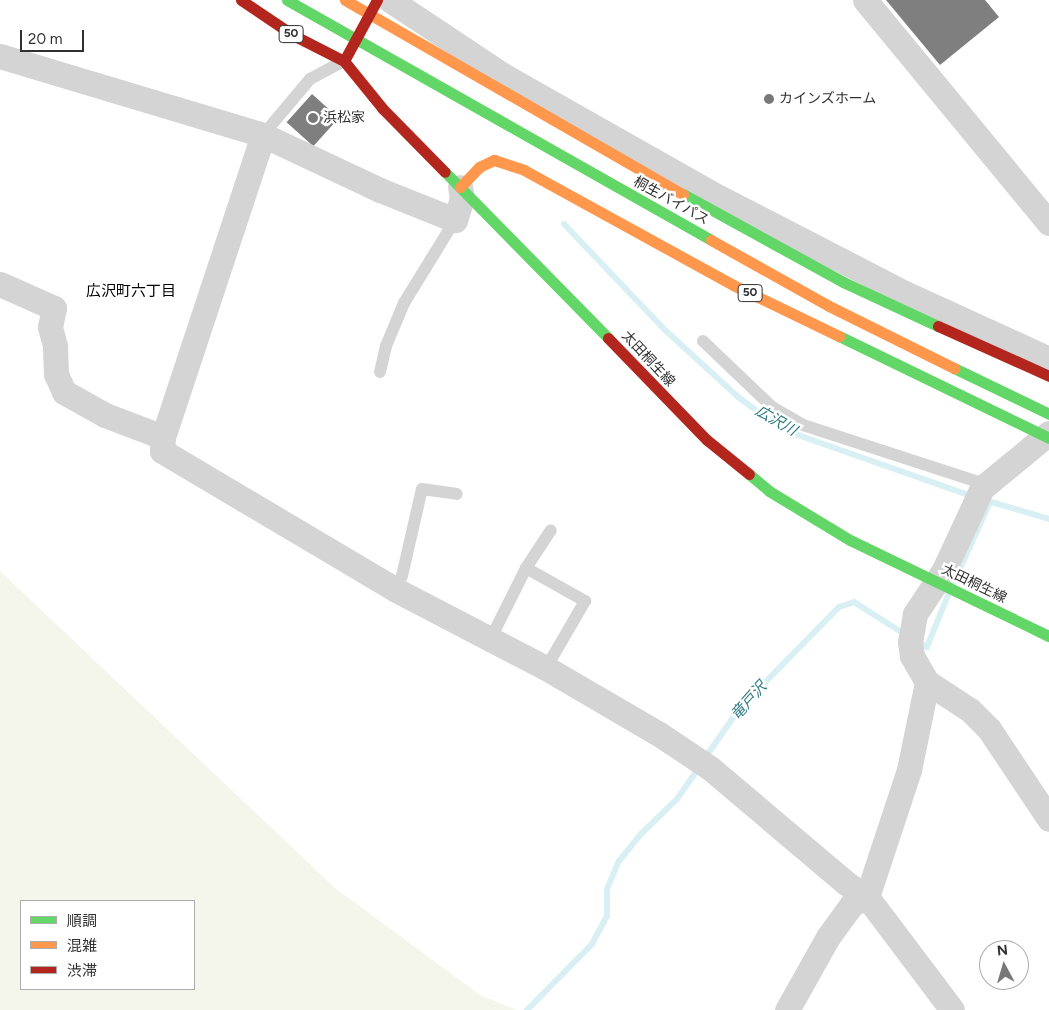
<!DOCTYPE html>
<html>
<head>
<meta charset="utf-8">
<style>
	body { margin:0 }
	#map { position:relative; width:1049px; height:1010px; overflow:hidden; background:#fff; font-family:Figtree,"Noto Sans JP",sans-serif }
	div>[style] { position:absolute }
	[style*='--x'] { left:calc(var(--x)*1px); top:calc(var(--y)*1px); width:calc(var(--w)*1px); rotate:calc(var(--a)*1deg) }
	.green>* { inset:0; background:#f4f6ec }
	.stream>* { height:6px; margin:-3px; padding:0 3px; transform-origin:3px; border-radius:3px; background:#d8f0f3 }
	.building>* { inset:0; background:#7f7f7f; transform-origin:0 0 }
	.lane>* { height:12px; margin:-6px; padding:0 6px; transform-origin:6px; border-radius:6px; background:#d4d4d4 }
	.street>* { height:25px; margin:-12.5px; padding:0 12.5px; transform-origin:12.5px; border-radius:12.5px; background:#d4d4d4 }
	.fast>* { height:11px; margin:-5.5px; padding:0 5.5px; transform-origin:5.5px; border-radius:5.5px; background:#63d668 }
	.slow>* { height:11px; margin:-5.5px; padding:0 5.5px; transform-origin:5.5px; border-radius:5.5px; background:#ff974d }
	.jam>* { height:11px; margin:-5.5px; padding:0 5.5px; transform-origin:5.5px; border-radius:5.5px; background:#b3261e }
	.dots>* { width:14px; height:14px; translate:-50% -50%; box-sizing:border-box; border:2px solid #fff; border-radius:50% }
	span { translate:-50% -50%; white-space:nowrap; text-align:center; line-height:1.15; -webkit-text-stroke:5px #fff; paint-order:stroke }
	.shield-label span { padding:1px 4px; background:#fff; border:1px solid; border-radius:4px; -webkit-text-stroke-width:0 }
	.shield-label { font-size:12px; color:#303030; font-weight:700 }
	.poi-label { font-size:14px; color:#303030 }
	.left { translate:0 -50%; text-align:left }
	.street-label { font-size:14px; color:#303030 }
	.neighbourhood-label { font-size:15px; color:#000 }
	.water-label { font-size:15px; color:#317b84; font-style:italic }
	.legend { position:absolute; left:20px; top:900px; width:175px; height:90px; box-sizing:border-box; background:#fff; border:1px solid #acacac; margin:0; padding:6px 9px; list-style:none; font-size:15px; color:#303030 }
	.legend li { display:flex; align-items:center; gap:10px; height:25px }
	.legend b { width:25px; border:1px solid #acacac }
	.north { position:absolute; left:979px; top:940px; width:50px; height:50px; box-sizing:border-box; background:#fff; border:1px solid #acacac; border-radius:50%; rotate:354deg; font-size:14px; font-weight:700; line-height:20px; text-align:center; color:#303030 }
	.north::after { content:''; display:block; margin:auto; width:18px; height:22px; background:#787878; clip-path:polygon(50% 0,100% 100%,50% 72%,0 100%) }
	.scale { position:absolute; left:20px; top:30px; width:64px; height:22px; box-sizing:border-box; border:2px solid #303030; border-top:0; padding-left:6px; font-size:15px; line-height:18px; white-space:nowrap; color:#303030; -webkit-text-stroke:4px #fff; paint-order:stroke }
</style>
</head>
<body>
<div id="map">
	<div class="green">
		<div style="clip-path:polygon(evenodd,0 571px,335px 888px,480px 995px,517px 1010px,0 1010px,0 571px,21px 901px,194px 901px,194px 989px,21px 989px,21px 901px)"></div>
	</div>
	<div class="stream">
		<div style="--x:564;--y:224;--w:146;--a:46.4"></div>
		<div style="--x:665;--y:330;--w:99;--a:42.5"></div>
		<div style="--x:738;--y:397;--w:32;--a:36"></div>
		<div style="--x:764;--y:416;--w:39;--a:29"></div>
		<div style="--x:798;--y:435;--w:187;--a:19.4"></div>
		<div style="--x:988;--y:501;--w:64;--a:16.4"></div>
		<div style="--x:953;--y:584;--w:90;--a:-65.7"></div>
		<div style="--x:917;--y:641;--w:12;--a:31"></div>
		<div style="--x:927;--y:647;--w:56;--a:-68"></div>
		<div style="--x:705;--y:758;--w:60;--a:-55.2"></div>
		<div style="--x:739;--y:709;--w:143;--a:-45.6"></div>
		<div style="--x:839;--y:607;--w:16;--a:-18"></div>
		<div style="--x:854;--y:602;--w:62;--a:32.4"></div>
		<div style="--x:527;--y:1010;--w:93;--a:-45.4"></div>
		<div style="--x:592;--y:944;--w:32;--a:-62"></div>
		<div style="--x:607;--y:916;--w:27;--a:-90"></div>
		<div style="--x:607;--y:889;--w:30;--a:-67"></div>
		<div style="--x:619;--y:861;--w:35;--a:-51"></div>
		<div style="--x:641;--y:834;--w:50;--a:-44.2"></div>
		<div style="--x:677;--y:799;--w:39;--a:-55"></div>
	</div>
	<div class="building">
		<div style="clip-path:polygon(886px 0,985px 0,999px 17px,940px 65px)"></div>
		<div style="left:312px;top:94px;width:36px;height:38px;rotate:42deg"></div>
	</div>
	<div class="lane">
		<div style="--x:263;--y:135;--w:73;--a:-50"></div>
		<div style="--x:310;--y:79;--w:38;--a:-28"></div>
		<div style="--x:703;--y:341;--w:95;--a:43.7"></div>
		<div style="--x:772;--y:407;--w:36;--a:30"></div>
		<div style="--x:803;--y:425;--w:191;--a:18"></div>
		<div style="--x:380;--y:372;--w:27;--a:-77"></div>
		<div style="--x:386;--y:346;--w:47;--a:-67.3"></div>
		<div style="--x:404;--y:303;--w:97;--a:-58.4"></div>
		<div style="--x:526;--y:568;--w:68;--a:29.2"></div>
		<div style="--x:585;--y:601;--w:78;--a:120.2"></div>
		<div style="--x:396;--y:590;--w:15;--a:-67"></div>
		<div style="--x:402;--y:576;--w:89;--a:-77.1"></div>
		<div style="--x:422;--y:489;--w:35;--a:8"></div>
		<div style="--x:491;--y:638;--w:78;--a:-63.4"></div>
		<div style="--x:526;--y:568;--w:45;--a:-56.7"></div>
	</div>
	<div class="street">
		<div style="--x:390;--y:0;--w:139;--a:33.6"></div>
		<div style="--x:506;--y:77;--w:236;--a:29.5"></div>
		<div style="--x:711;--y:193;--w:218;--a:27.3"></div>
		<div style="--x:905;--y:293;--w:158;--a:24.6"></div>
		<div style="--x:865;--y:0;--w:289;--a:50.5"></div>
		<div style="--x:0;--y:56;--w:275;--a:16.7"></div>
		<div style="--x:263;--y:135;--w:129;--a:25.2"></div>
		<div style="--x:380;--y:190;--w:81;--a:21.8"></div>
		<div style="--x:455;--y:220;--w:23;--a:-72"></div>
		<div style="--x:462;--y:198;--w:11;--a:-100"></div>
		<div style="--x:263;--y:135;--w:318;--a:108.3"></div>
		<div style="--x:163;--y:437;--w:14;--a:94"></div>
		<div style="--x:162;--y:451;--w:272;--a:30.7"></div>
		<div style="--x:396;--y:590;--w:169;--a:27.5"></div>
		<div style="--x:546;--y:668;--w:131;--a:30.3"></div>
		<div style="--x:659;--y:734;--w:61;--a:33.7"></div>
		<div style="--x:710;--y:768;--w:178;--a:40.2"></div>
		<div style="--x:846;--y:883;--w:25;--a:34"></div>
		<div style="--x:867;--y:897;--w:141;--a:53"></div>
		<div style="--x:0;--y:284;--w:59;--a:24"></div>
		<div style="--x:54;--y:308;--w:19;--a:102"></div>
		<div style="--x:50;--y:327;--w:20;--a:75"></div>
		<div style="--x:55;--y:346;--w:28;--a:88"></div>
		<div style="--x:56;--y:374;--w:20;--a:66"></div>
		<div style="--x:64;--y:392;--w:47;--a:29.3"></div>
		<div style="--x:105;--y:415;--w:62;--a:20.8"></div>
		<div style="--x:1049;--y:433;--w:87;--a:140.6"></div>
		<div style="--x:982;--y:488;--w:90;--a:114.9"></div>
		<div style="--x:944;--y:570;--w:53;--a:123.4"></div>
		<div style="--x:915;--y:614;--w:28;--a:100"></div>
		<div style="--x:910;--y:642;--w:14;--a:82"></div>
		<div style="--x:912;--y:656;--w:30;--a:60"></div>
		<div style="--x:927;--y:682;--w:51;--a:33.1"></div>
		<div style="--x:970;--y:710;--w:27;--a:45"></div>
		<div style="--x:989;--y:729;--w:108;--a:56.3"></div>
		<div style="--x:787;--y:1010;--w:84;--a:-60.7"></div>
		<div style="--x:828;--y:937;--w:41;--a:-54"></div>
		<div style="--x:852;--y:904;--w:17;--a:-25"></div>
		<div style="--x:867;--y:897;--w:134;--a:-71.7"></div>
		<div style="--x:909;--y:770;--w:90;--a:-78.4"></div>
	</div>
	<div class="fast">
		<div style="--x:287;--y:0;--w:487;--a:29.5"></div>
		<div style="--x:445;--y:172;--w:233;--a:45.5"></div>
		<div style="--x:683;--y:194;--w:183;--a:28.8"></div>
		<div style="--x:843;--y:282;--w:105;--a:24.9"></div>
		<div style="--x:839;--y:336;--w:233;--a:25.9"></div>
		<div style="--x:954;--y:368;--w:106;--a:25.8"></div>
		<div style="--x:749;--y:474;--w:26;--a:40"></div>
		<div style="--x:769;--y:491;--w:95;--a:31.2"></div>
		<div style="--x:850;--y:540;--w:221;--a:25.8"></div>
	</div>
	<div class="slow">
		<div style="--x:345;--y:0;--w:390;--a:29.9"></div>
		<div style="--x:460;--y:187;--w:28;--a:-46"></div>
		<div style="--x:479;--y:167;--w:17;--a:-25"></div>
		<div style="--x:494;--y:160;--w:32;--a:18"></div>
		<div style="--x:524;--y:170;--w:239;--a:28.8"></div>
		<div style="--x:733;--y:285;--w:118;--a:25.7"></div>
		<div style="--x:711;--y:240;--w:135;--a:29.2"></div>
		<div style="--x:829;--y:306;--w:140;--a:26.4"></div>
	</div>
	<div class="jam">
		<div style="--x:241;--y:0;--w:63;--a:33.9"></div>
		<div style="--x:293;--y:35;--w:57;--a:27"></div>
		<div style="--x:377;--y:0;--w:69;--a:118.4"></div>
		<div style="--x:344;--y:61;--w:62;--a:50.9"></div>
		<div style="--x:383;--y:109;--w:88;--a:45.5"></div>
		<div style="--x:938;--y:326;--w:122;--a:24.2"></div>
		<div style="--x:608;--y:338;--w:142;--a:45.9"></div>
		<div style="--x:707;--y:440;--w:54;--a:39"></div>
	</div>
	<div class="dots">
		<div style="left:769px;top:99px;background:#787878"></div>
		<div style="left:313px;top:118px;background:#787878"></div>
	</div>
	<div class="shield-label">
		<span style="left:291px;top:34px">50</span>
		<span style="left:750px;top:293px">50</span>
	</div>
	<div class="poi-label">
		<span class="left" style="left:779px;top:99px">カインズホーム</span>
		<span class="left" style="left:323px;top:118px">浜松家</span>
	</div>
	<div class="street-label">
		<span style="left:671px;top:201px;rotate:29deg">桐生バイパス</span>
		<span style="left:648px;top:359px;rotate:47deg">太田桐生線</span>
		<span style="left:974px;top:584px;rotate:26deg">太田桐生線</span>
	</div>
	<div class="neighbourhood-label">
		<span style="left:131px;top:292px">広沢町六丁目</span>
	</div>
	<div class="water-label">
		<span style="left:776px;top:421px;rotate:30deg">広沢川</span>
		<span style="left:749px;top:701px;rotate:-48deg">竜戸沢</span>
	</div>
	<ul class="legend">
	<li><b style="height:6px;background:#63d668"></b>順調</li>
	<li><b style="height:6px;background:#ff974d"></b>混雑</li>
	<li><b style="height:6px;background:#b3261e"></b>渋滞</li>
	</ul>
	<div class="north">N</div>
	<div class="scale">20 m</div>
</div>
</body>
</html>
